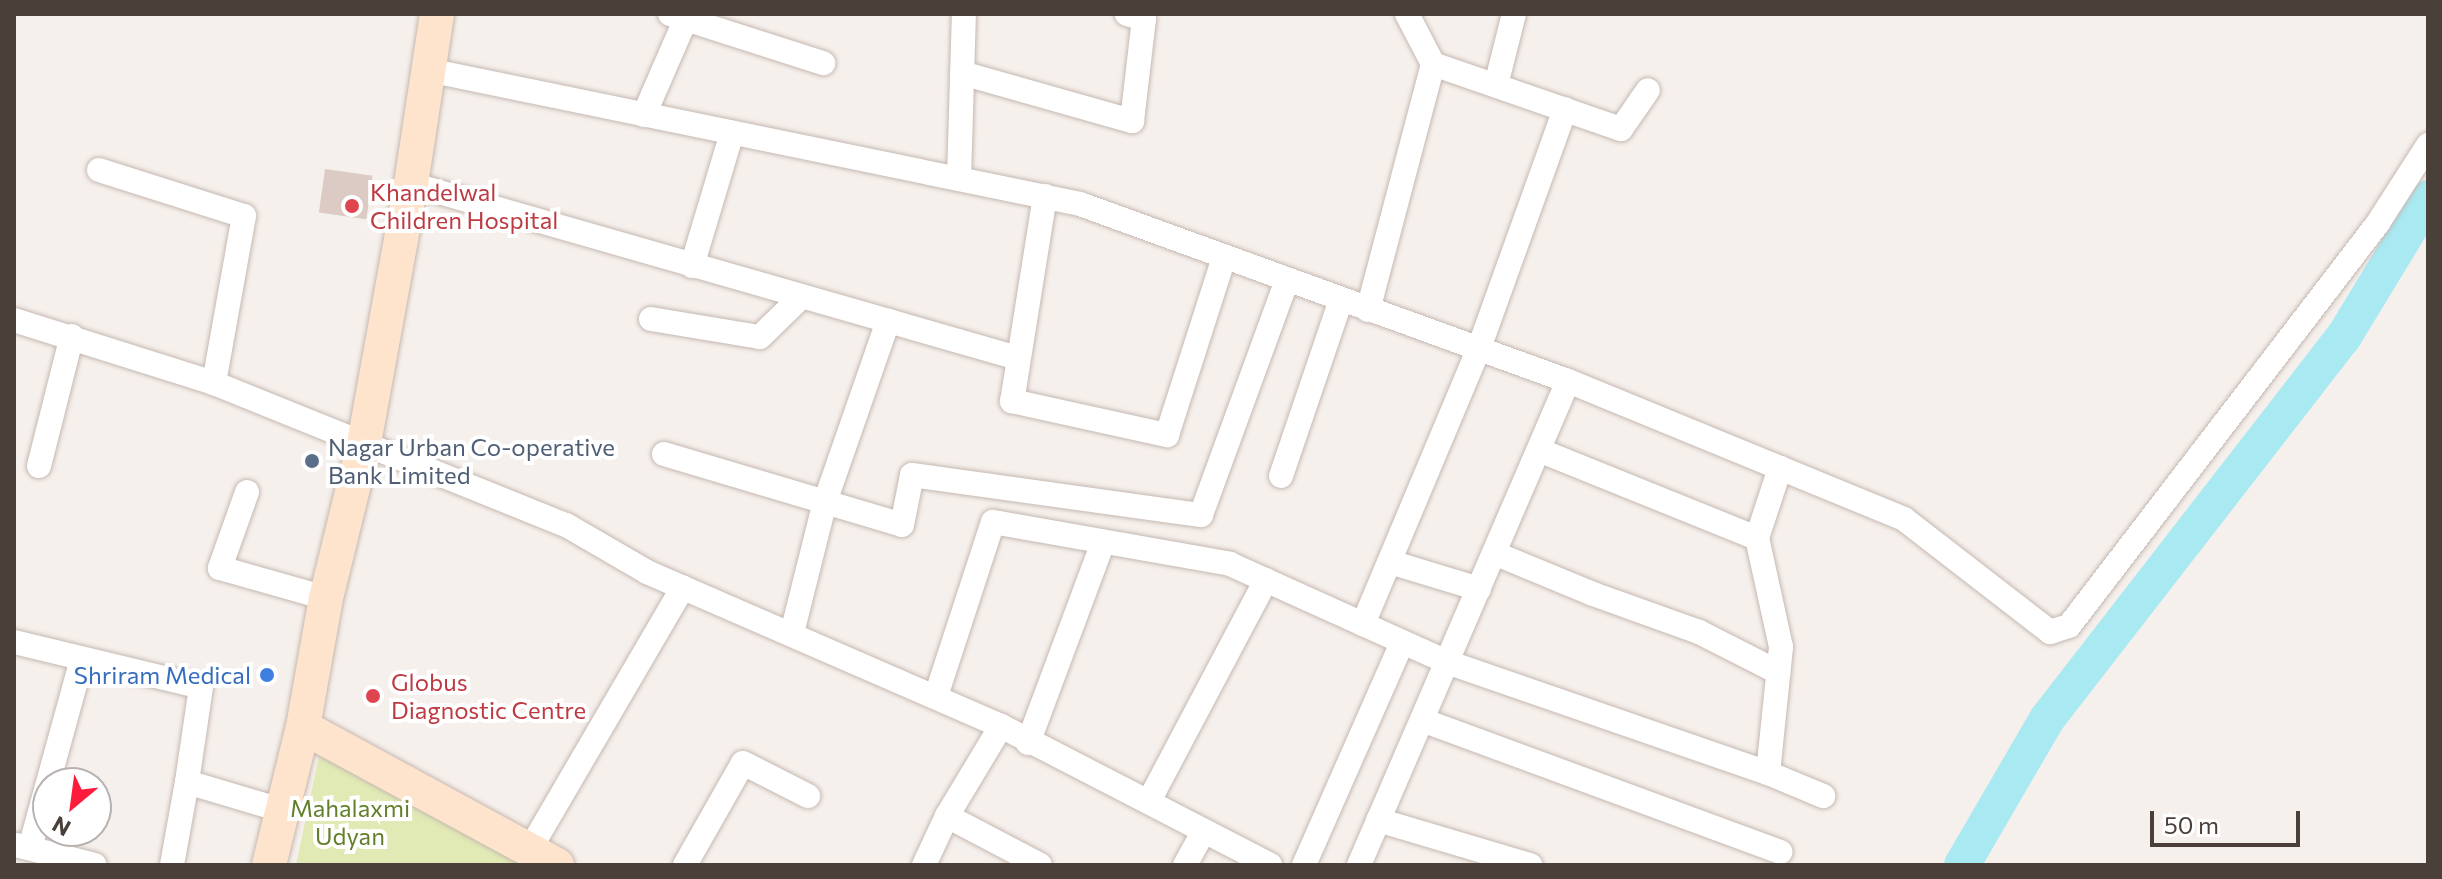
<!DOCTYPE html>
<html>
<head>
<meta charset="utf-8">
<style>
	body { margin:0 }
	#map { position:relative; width:2442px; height:879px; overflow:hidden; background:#f6f0ec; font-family:Commissioner,sans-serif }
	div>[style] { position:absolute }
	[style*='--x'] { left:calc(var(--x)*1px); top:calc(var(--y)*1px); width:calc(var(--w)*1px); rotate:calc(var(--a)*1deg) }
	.green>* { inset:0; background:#e1eab5 }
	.river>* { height:36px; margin:-18px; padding:0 18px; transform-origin:18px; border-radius:18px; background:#a9e9f2 }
	.building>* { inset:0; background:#dbcbc4; transform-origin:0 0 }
	.roads { filter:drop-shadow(0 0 2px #c5b8b1) drop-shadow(0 0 2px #c5b8b1) }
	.street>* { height:24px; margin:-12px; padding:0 12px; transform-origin:12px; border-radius:12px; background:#fff }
	.secondary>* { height:34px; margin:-17px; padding:0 17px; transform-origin:17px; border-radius:17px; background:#ffe4cd }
	.dots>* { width:22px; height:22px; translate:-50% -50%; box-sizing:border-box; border:4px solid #fff; border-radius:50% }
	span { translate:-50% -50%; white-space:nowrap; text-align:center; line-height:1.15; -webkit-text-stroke:8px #fff; paint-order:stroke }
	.health-label { font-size:24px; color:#be3a42 }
	.left { translate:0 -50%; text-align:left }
	.service-label { font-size:24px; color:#4e5e75 }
	.shop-label { font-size:24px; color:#366cbe }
	.right { translate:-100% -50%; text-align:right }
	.park-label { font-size:24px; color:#627f2a }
	.frame { position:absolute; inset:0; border:16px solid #4b3f39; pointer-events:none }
	.north { position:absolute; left:32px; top:767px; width:80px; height:80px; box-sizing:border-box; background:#fff; border:2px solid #b7b2b0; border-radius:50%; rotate:209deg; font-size:22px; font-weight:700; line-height:32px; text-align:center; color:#4b3f39 }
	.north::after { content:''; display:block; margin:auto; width:28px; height:36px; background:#fc1d3c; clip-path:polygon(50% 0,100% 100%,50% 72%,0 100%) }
	.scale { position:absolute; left:2150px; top:811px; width:150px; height:36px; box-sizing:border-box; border:4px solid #4b3f39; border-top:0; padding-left:10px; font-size:24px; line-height:28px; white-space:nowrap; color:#4b3f39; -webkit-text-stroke:6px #fff; paint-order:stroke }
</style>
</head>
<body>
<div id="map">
	<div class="green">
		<div style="clip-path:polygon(319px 756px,528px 865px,296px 865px)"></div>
	</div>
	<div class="river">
		<div style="--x:1962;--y:865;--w:169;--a:-59.8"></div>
		<div style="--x:2047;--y:719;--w:482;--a:-52.2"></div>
		<div style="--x:2343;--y:338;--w:164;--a:-58.7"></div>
	</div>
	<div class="building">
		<div style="left:325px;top:169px;width:48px;height:44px;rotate:8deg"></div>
	</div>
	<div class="roads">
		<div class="street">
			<div style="--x:670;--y:14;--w:161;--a:17.8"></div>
			<div style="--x:1407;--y:14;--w:56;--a:62.5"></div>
			<div style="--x:1433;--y:64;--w:199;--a:19.1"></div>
			<div style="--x:1621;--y:129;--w:47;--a:-55.3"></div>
			<div style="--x:428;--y:70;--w:666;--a:11.61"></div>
			<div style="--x:1080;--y:204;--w:519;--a:19.94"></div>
			<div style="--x:962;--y:73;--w:177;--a:15.8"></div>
			<div style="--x:1132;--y:121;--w:103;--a:-83.3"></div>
			<div style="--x:1144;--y:19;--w:18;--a:-164"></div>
			<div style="--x:1496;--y:85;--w:73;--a:-75.8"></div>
			<div style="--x:644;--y:115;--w:110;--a:-66.5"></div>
			<div style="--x:99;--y:170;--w:152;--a:17.6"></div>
			<div style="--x:244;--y:216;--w:170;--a:100.2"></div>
			<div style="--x:959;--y:179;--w:165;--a:-88.3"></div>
			<div style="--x:411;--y:184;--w:631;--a:16"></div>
			<div style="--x:1045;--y:196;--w:208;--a:99.1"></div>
			<div style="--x:1012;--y:401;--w:159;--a:12.4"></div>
			<div style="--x:1167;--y:435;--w:187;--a:-72.2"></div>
			<div style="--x:692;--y:266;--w:139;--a:-73.3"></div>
			<div style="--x:1368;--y:310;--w:254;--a:-75.2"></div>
			<div style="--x:651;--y:319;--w:110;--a:9.4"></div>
			<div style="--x:760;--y:337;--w:57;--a:-44.3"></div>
			<div style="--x:14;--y:320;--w:210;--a:17.5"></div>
			<div style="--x:214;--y:383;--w:380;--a:22"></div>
			<div style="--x:566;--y:525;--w:94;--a:30.1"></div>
			<div style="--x:647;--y:572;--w:386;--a:23.5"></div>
			<div style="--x:1001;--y:726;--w:303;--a:27.3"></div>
			<div style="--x:1539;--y:450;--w:235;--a:22"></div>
			<div style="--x:664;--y:454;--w:248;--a:16.6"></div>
			<div style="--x:902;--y:525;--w:51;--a:-78.7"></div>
			<div style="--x:912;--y:475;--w:292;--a:7.9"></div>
			<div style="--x:1201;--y:515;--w:250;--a:-69.9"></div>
			<div style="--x:39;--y:466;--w:134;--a:-75.8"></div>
			<div style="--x:1281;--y:476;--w:186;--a:-71.2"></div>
			<div style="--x:247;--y:492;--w:81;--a:109.6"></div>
			<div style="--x:220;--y:568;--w:110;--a:15.8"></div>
			<div style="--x:1494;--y:553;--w:107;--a:22.5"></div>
			<div style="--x:1593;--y:594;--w:113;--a:19.7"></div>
			<div style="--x:1699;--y:632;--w:89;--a:26.9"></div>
			<div style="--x:1390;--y:562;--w:93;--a:16.9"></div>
			<div style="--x:1363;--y:624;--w:296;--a:-67.2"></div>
			<div style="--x:1478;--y:351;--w:257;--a:-70.2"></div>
			<div style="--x:792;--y:633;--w:135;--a:-75.9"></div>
			<div style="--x:825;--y:502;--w:192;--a:-70.8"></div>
			<div style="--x:14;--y:642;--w:192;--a:13.5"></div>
			<div style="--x:201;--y:687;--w:96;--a:98.4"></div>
			<div style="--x:936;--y:696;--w:183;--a:-71.9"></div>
			<div style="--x:993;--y:522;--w:241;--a:10"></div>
			<div style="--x:1230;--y:564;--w:238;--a:24.3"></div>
			<div style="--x:1447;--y:662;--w:340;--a:19.1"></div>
			<div style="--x:1768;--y:773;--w:60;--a:22.7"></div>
			<div style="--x:1422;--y:720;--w:382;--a:20.2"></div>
			<div style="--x:1028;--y:743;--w:215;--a:-69.5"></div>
			<div style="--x:1768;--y:773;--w:127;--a:-84.1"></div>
			<div style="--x:1781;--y:647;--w:112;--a:-102.4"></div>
			<div style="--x:1757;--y:538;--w:74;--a:-71.8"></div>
			<div style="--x:1149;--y:801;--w:250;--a:-62.1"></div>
			<div style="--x:947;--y:816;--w:105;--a:27.8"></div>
			<div style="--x:1378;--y:820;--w:159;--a:16.5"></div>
			<div style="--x:16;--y:845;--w:81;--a:14.2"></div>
			<div style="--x:30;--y:848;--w:196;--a:-74.6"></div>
			<div style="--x:530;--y:849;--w:303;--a:-59.7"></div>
			<div style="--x:172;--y:865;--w:84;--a:-79.8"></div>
			<div style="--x:187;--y:782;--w:98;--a:16.6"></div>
			<div style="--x:685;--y:865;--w:117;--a:-60.4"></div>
			<div style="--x:743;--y:763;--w:73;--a:26.9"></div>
			<div style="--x:924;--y:865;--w:54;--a:-64.9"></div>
			<div style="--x:947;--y:816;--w:105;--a:-59"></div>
			<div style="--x:1185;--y:865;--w:37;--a:-61"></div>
			<div style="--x:1304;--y:865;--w:243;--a:-66.2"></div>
			<div style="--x:1359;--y:865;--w:527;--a:-66.64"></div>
			<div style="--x:1568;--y:381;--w:363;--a:22.3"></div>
			<div style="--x:1904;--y:519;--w:185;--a:37.7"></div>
			<div style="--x:2050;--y:632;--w:20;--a:-18"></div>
			<div style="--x:2069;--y:626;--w:508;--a:-52.52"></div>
			<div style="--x:2378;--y:223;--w:93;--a:-57.3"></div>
		</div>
		<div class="secondary">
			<div style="--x:303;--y:727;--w:289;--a:28.5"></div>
			<div style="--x:269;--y:865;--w:142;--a:-76.2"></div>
			<div style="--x:303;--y:727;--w:131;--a:-79.9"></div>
			<div style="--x:326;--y:598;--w:160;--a:-76.2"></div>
			<div style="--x:364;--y:443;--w:263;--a:-79.7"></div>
			<div style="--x:411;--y:184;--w:172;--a:-81.3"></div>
		</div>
	</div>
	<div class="dots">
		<div style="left:352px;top:206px;background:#e0444e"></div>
		<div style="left:312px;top:461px;background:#5c6f8a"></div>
		<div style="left:267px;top:675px;background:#3f7fe0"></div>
		<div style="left:373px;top:696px;background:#e0444e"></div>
	</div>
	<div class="health-label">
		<span class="left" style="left:370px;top:206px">Khandelwal<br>Children Hospital</span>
		<span class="left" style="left:391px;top:696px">Globus<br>Diagnostic Centre</span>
	</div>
	<div class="service-label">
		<span class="left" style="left:328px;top:461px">Nagar Urban Co-operative<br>Bank Limited</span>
	</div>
	<div class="shop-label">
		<span class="right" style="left:251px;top:675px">Shriram Medical</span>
	</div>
	<div class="park-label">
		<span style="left:350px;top:822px">Mahalaxmi<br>Udyan</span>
	</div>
	<div class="frame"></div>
	<div class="north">N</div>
	<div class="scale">50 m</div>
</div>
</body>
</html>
